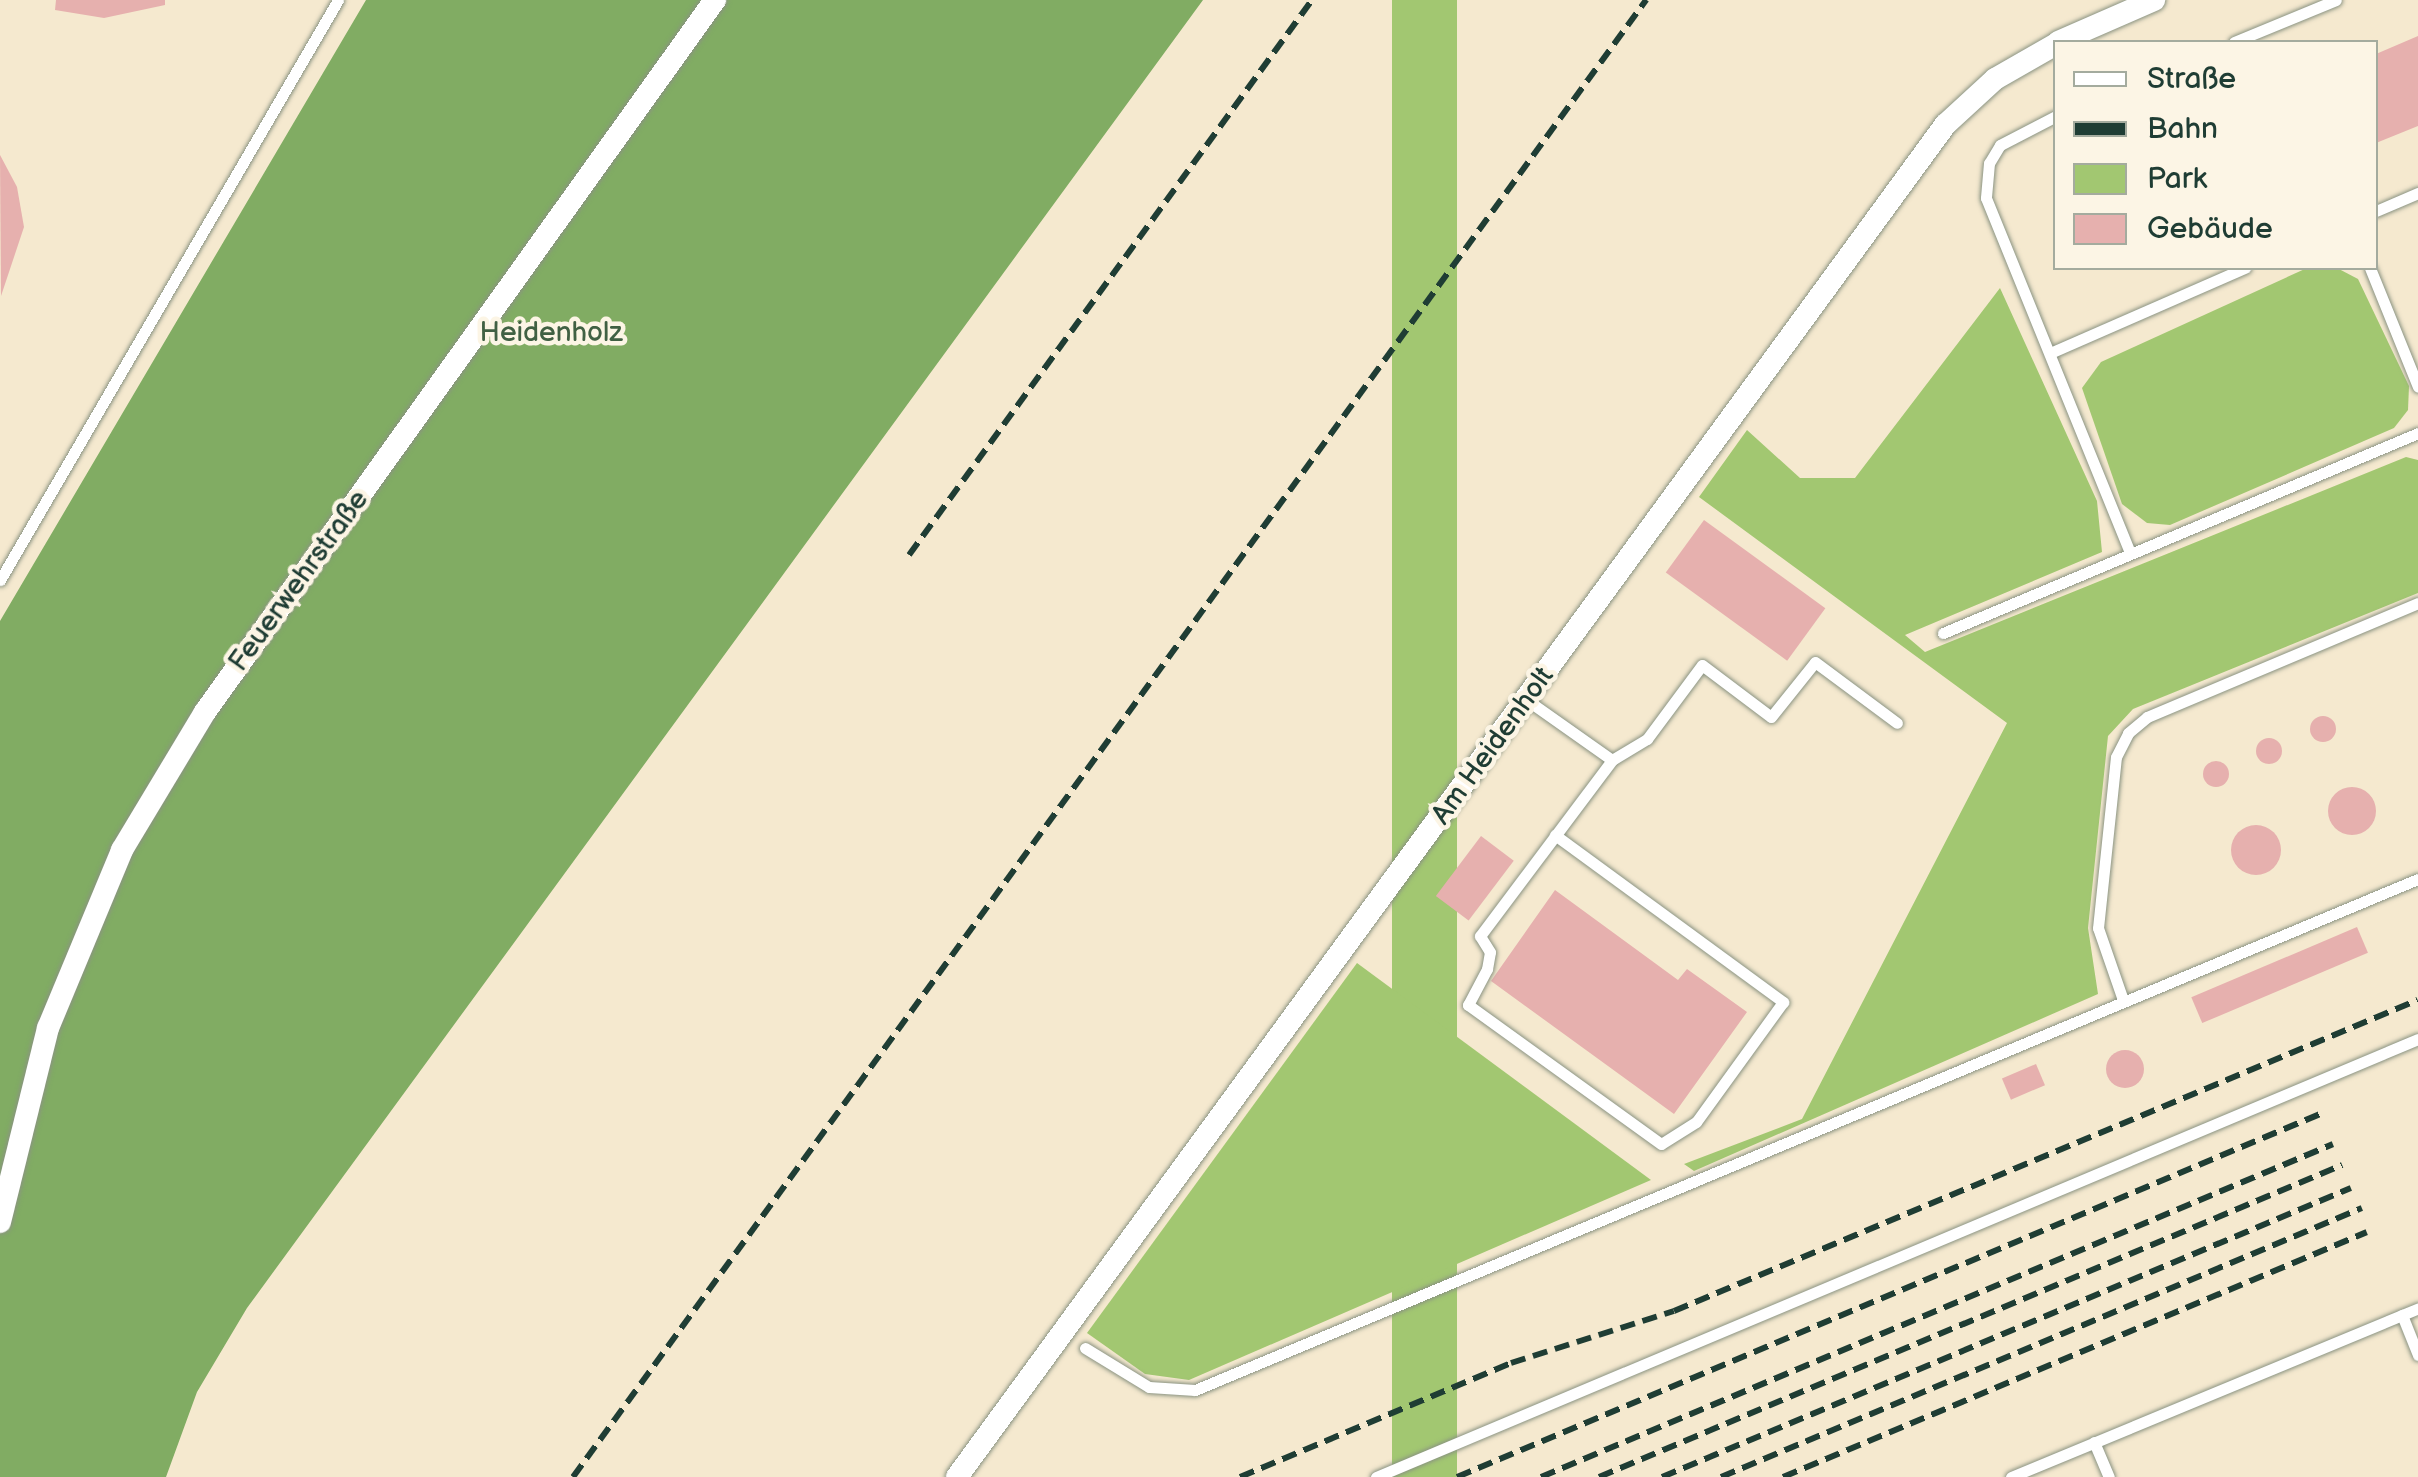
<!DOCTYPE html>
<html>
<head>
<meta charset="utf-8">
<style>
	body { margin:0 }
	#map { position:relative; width:2418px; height:1477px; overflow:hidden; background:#f5e9cf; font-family:"Balsamiq Sans",sans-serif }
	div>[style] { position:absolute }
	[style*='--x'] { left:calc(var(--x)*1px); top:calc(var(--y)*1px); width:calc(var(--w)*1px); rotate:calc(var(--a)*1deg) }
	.green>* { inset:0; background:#a2c771; transform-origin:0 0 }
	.forest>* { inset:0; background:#81ac63 }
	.building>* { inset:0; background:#e6b0ae; transform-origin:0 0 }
	.round { border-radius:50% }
	.roads { filter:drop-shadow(0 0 2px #8a9382) drop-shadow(0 0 2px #8a9382) }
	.service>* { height:11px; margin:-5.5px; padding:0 5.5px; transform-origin:5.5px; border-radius:5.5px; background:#fff }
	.minor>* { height:22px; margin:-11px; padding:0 11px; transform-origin:11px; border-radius:11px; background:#fff }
	.rail>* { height:6px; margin-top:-3px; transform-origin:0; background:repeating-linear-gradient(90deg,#1f3d34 0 15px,transparent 0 23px) }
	span { translate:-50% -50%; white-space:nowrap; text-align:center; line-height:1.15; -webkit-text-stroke:9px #fcf5e5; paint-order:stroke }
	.park-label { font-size:28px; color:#406043 }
	.street-label { font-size:28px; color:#1f3d34 }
	.legend { position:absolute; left:2053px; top:40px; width:325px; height:230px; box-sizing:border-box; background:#fcf5e5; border:2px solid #a4ab9e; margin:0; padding:12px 18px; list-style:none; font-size:30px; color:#1f3d34 }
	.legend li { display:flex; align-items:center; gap:20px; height:50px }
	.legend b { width:50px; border:2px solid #a4ab9e }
</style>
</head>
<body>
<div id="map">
	<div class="green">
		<div style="left:1392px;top:0;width:65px;height:1827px"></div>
		<div style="clip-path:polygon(2307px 268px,2337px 268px,2358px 279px,2409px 386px,2408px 410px,2394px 428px,2170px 525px,2147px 523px,2122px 504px,2082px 388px,2101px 362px)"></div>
		<div style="clip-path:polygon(2000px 288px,2097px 501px,2102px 552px,1905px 635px,1925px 652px,2406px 457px,2418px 460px,2418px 593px,2133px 709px,2108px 736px,2088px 928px,2098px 994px,1694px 1171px,1684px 1164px,1802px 1119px,2007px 723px,1699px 497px,1747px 430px,1800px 478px,1855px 478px)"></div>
		<div style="clip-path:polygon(1357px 963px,1651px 1180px,1189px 1380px,1145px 1374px,1087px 1333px)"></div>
	</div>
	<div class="forest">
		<div style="clip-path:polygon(366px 0,1203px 0,247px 1308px,197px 1392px,166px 1477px,0 1477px,0 621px)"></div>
	</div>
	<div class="building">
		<div style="clip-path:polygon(56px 0,165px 0,165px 5px,104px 18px,55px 10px)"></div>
		<div style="clip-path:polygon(2418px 36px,2418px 126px,2376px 143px,2376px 54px)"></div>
		<div style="clip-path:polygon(0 155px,17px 187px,24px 227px,1px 296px)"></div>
		<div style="left:1704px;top:520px;width:150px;height:65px;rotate:36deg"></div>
		<div class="round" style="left:2310px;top:716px;width:26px;height:26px"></div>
		<div class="round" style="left:2256px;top:738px;width:26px;height:26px"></div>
		<div class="round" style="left:2203px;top:761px;width:26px;height:26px"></div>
		<div class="round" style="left:2328px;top:787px;width:48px;height:48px"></div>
		<div class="round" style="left:2231px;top:825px;width:50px;height:50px"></div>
		<div style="left:1481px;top:836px;width:41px;height:75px;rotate:37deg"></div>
		<div style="clip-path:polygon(1555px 890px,1678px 980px,1687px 969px,1747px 1012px,1674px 1114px,1491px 981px)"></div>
		<div style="left:2357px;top:927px;width:28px;height:180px;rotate:67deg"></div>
		<div class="round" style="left:2106px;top:1050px;width:38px;height:38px"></div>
		<div style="left:2036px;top:1064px;width:23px;height:37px;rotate:67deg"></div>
	</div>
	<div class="roads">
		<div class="service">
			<div style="--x:2234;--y:42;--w:110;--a:-22.4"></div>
			<div style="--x:2056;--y:116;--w:63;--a:152.6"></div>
			<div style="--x:2000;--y:145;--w:21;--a:121"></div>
			<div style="--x:1989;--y:163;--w:35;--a:95"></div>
			<div style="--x:1986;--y:198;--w:381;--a:67.9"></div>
			<div style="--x:2376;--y:211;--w:46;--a:-23.2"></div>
			<div style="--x:2370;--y:268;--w:128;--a:68"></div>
			<div style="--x:2050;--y:353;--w:213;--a:-23.6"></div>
			<div style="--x:0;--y:580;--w:671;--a:-59.77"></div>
			<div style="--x:1943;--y:633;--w:515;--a:-22.83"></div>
			<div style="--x:1527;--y:700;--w:104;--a:35.2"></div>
			<div style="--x:1612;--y:760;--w:41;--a:-31"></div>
			<div style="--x:1647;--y:739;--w:92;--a:-53.4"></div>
			<div style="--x:1702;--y:665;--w:86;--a:37"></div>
			<div style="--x:1771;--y:717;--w:70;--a:-51.3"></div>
			<div style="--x:1815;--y:662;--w:102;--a:36.6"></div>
			<div style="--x:1555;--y:835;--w:283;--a:36.2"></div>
			<div style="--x:1783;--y:1002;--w:148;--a:125.9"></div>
			<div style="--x:1696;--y:1122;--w:41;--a:147.8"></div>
			<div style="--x:1661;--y:1144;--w:238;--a:-144.2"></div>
			<div style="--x:1468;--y:1005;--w:41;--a:-62.2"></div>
			<div style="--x:1487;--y:969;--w:17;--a:-80"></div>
			<div style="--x:1490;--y:952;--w:19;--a:-122"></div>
			<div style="--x:1480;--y:936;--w:220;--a:-53.1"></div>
			<div style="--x:2123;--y:1000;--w:76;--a:-109.1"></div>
			<div style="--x:2098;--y:928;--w:172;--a:-84"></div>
			<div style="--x:2116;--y:757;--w:27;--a:-63"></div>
			<div style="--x:2128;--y:733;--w:25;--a:-40"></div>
			<div style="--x:2147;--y:717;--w:294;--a:-22.8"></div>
			<div style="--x:2402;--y:1315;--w:43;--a:68.2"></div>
			<div style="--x:1085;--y:1348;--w:75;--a:31.4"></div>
			<div style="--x:1149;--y:1387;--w:46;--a:3.7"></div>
			<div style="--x:1195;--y:1390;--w:1325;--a:-22.68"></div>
			<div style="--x:2094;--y:1442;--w:38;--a:67"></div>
			<div style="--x:1376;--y:1477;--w:1130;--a:-22.8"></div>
			<div style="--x:2011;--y:1477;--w:441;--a:-22.5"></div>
		</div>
		<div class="minor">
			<div style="--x:2058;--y:42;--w:105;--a:-23.6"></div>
			<div style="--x:0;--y:1222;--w:200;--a:-76.1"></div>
			<div style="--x:48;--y:1028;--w:193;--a:-67.4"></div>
			<div style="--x:122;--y:850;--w:161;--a:-59"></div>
			<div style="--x:205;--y:712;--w:876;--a:-54.39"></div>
			<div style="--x:957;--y:1477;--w:1675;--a:-53.84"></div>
			<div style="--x:1945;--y:125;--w:68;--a:-42.6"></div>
			<div style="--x:1995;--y:79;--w:70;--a:-29.8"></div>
		</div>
	</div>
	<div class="rail">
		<div style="--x:909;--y:555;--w:686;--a:-54.02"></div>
		<div style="--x:573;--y:1477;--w:1826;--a:-54"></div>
		<div style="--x:1240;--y:1477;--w:294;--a:-22.8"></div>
		<div style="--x:1511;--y:1363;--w:171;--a:-17.7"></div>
		<div style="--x:1674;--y:1311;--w:806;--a:-22.69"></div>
		<div style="--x:1457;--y:1477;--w:936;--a:-22.81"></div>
		<div style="--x:1541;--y:1477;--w:859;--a:-22.8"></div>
		<div style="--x:1599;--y:1477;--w:806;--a:-22.78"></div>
		<div style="--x:1662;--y:1477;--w:747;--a:-22.76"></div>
		<div style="--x:1721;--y:1477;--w:695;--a:-22.77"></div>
		<div style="--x:1783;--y:1477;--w:633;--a:-22.76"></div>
	</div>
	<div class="park-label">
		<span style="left:551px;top:333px">Heidenholz</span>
	</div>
	<div class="street-label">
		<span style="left:299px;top:581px;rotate:-54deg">Feuerwehrstraße</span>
		<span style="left:1493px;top:746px;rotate:-54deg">Am Heidenholt</span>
	</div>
	<ul class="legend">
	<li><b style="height:12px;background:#fff"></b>Straße</li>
	<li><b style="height:12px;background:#1f3d34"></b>Bahn</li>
	<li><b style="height:28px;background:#a2c771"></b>Park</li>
	<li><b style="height:28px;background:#e6b0ae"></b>Gebäude</li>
	</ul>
</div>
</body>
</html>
